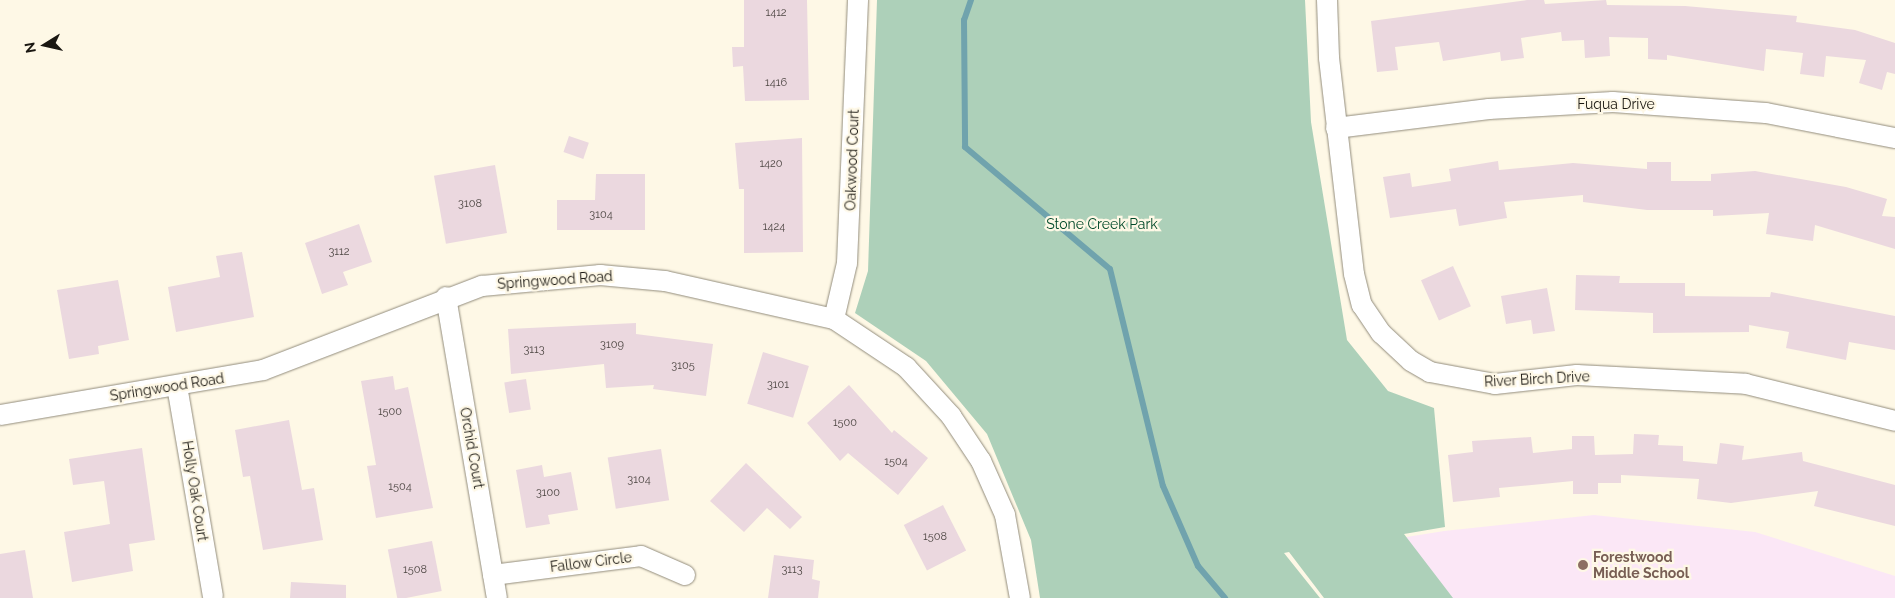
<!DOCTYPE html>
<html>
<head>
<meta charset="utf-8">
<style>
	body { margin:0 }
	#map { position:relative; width:1895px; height:598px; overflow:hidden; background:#fef8e6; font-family:Raleway,sans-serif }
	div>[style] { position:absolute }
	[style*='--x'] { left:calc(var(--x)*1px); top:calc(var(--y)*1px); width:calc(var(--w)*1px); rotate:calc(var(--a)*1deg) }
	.education>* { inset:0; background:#fbe7f6 }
	.green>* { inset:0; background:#add0b9 }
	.stream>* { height:6px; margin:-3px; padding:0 3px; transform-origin:3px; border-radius:3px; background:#70a3ad }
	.building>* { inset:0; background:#ebd8df; transform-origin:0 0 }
	.roads { filter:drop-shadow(0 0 1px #928c7c) drop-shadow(0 0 1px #928c7c) }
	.street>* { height:20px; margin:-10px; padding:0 10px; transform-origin:10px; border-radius:10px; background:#fff }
	.dots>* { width:14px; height:14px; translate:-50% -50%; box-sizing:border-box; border:2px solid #fef8e6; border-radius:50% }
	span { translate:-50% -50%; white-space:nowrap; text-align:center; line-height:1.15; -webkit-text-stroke:4.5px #fef8e6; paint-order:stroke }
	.number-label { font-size:11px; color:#4e4744 }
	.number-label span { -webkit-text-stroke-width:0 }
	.street-label { font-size:14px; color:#1a1711 }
	.park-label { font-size:14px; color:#004929 }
	.education-label { font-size:14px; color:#785e54; font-weight:700 }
	.left { translate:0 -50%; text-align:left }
	.north { position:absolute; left:20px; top:20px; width:50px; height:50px; -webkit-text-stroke:4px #fef8e6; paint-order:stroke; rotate:260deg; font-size:14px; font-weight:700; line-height:20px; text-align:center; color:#1a1711 }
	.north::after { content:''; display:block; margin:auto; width:18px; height:22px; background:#1a1711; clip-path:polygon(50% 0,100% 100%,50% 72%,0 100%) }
</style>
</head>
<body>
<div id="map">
	<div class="education">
		<div style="clip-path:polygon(1594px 515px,1755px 532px,1895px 576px,1895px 598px,1331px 598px,1295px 555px,1444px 531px)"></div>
	</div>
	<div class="green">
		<div style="clip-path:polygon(877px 0,1305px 0,1311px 122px,1347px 340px,1388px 391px,1434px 408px,1445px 527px,1404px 534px,1453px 598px,1324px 598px,1289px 552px,1284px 553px,1320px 598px,1040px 598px,1031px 540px,987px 434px,926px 361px,855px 313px,868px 271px)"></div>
	</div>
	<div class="stream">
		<div style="--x:971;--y:0;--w:21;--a:109"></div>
		<div style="--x:964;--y:20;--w:127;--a:89.5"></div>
		<div style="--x:965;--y:147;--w:189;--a:40.1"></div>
		<div style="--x:1110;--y:269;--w:223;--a:76.3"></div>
		<div style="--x:1163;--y:486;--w:87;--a:66.4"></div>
		<div style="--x:1198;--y:566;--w:42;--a:49.8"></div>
	</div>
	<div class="building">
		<div style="clip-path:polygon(744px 0,807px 0,809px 100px,745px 101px,743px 66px,733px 67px,732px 47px,744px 47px)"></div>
		<div style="clip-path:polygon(1527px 0,1544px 0,1545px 4px,1606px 0,1607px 5px,1685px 6px,1797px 16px,1796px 22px,1855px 30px,1895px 43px,1895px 74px,1887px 72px,1882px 90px,1859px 83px,1866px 60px,1826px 56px,1824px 77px,1800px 74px,1803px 53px,1766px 49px,1764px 71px,1667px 55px,1667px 60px,1648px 59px,1648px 38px,1609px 37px,1610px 56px,1585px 58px,1584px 40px,1562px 41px,1561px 32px,1521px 38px,1524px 58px,1501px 61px,1500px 52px,1443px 61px,1439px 42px,1395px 47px,1398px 70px,1377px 72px,1371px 21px)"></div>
		<div style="left:569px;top:136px;width:21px;height:17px;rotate:19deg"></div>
		<div style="clip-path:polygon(802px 138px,803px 252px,744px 253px,744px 189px,739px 189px,735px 143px)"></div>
		<div style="clip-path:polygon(1498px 161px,1499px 170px,1573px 163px,1647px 169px,1647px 162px,1671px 162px,1671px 181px,1711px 181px,1711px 174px,1755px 171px,1846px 187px,1887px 199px,1882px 216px,1895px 217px,1895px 249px,1815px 225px,1813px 241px,1766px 234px,1769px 213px,1713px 216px,1713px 210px,1647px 210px,1583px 202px,1583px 195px,1504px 202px,1507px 218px,1459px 226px,1456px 209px,1390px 218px,1383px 177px,1410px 173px,1412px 187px,1451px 181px,1449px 169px)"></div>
		<div style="left:495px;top:165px;width:69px;height:62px;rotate:80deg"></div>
		<div style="clip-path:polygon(596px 174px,645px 174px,645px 230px,557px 230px,557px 200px,595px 200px)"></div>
		<div style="clip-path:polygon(359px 224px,372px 262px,343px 272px,348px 285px,322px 294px,305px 243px)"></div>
		<div style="clip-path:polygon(242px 252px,254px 317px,176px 332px,168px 287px,220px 277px,216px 256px)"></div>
		<div style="left:1453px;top:266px;width:44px;height:35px;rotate:66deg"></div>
		<div style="clip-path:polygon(1576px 275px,1620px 276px,1619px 283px,1685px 283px,1685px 296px,1770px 297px,1771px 292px,1895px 316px,1895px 350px,1849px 342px,1846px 360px,1786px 348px,1789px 332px,1749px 325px,1749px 332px,1653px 333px,1653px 313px,1575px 310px)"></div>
		<div style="clip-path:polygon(118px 280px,129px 340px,98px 346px,99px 354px,69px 359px,57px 290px)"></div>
		<div style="clip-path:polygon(1547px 288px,1555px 331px,1533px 334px,1531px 320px,1506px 324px,1501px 296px)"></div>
		<div style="clip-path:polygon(636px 323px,636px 334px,713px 344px,706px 396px,653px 389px,654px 385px,606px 388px,604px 364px,511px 374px,508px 329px)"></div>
		<div style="left:763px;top:352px;width:48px;height:54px;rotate:17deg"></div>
		<div style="clip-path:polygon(393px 376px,395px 390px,408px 387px,433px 508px,376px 518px,367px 466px,376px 465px,361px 381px)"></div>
		<div style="left:526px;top:379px;width:31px;height:22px;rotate:81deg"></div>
		<div style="clip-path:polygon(849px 385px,892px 433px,894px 430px,928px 458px,898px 495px,848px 453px,840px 461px,807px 423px)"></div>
		<div style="clip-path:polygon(289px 420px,302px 490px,314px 488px,323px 540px,263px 550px,250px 476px,243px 477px,235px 430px)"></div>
		<div style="clip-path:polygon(1634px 434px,1659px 435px,1658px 445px,1683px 446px,1683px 461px,1717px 464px,1720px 443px,1744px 446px,1742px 460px,1802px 452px,1803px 461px,1895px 485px,1895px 526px,1814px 506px,1818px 491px,1731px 503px,1697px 499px,1699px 479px,1621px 475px,1621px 483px,1598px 483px,1598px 494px,1573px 494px,1573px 481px,1499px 488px,1500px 497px,1453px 502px,1448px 455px,1473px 452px,1472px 441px,1531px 437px,1533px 453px,1572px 449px,1572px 436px,1594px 436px,1595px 455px,1633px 454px)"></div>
		<div style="clip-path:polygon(142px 448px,155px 540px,129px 544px,133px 571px,72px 582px,64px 532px,110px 524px,104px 481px,73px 485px,69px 459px)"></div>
		<div style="left:661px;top:449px;width:52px;height:54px;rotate:81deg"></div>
		<div style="clip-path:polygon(746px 463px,802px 517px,790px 529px,767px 508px,744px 532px,710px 501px)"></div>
		<div style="clip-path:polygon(542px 465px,544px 477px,571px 472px,578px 510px,548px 515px,550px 524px,526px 528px,516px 470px)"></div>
		<div style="left:943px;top:505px;width:51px;height:44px;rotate:63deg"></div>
		<div style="left:432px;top:541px;width:51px;height:45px;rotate:79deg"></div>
		<div style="clip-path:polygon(25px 550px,33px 598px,0 598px,0 554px)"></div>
		<div style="clip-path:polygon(774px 555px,814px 560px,812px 579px,820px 581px,818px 598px,768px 598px)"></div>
		<div style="clip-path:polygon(291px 582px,346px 585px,346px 598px,290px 598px)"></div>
	</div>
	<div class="roads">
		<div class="street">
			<div style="--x:1327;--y:0;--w:58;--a:88"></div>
			<div style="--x:1329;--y:58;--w:217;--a:83.4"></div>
			<div style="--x:1354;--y:274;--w:32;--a:76"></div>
			<div style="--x:1362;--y:305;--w:34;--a:56"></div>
			<div style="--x:1381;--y:333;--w:41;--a:43"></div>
			<div style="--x:1411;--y:361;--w:22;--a:30"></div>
			<div style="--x:1430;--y:372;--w:66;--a:10.5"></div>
			<div style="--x:1495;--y:384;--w:82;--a:-6.3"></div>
			<div style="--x:1577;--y:375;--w:169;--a:3"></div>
			<div style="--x:1746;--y:384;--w:154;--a:13.9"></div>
			<div style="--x:1336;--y:128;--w:154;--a:-7.1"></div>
			<div style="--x:1489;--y:109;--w:124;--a:-3.2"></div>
			<div style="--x:1613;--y:102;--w:153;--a:4.1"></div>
			<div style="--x:1766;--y:113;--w:131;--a:11"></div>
			<div style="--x:446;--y:297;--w:305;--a:80.4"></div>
			<div style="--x:834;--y:319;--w:57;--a:-76.9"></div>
			<div style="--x:847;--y:263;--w:263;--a:-87.6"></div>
			<div style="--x:177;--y:386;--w:213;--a:80.3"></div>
			<div style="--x:0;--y:415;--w:267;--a:-9.7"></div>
			<div style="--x:263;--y:370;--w:235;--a:-21"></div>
			<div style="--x:482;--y:286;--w:119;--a:-5.3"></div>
			<div style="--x:600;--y:275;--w:65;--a:5.3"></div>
			<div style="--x:665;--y:281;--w:173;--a:12.7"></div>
			<div style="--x:834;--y:319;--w:87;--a:33.7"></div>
			<div style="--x:906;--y:367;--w:67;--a:47.4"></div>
			<div style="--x:951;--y:416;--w:54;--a:56.3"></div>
			<div style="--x:981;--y:461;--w:59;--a:66"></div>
			<div style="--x:1005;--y:515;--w:84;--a:79.8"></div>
			<div style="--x:493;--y:575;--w:149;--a:-7.3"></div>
			<div style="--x:641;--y:556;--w:48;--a:23.4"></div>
		</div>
	</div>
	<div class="dots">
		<div style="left:1583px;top:565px;background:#8d6e63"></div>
	</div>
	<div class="number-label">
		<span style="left:776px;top:13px">1412</span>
		<span style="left:776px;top:83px">1416</span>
		<span style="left:771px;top:164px">1420</span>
		<span style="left:470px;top:204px">3108</span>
		<span style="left:601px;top:215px">3104</span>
		<span style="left:774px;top:227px">1424</span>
		<span style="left:339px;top:252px">3112</span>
		<span style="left:612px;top:345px">3109</span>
		<span style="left:534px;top:350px">3113</span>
		<span style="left:683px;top:366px">3105</span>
		<span style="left:778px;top:385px">3101</span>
		<span style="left:390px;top:412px">1500</span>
		<span style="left:845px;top:423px">1500</span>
		<span style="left:896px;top:462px">1504</span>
		<span style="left:639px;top:480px">3104</span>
		<span style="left:400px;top:487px">1504</span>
		<span style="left:548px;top:493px">3100</span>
		<span style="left:935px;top:537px">1508</span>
		<span style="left:415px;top:570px">1508</span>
		<span style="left:792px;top:570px">3113</span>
	</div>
	<div class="street-label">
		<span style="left:1616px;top:104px">Fuqua Drive</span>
		<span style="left:852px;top:160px;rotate:-88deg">Oakwood Court</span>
		<span style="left:555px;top:280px;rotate:-4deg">Springwood Road</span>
		<span style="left:1537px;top:379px;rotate:-3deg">River Birch Drive</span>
		<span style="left:167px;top:387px;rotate:-9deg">Springwood Road</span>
		<span style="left:472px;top:448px;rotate:80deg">Orchid Court</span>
		<span style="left:195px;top:491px;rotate:81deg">Holly Oak Court</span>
		<span style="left:591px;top:562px;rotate:-7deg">Fallow Circle</span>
	</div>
	<div class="park-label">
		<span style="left:1102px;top:224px">Stone Creek Park</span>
	</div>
	<div class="education-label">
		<span class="left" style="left:1593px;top:565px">Forestwood<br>Middle School</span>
	</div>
	<div class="north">N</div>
</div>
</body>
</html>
